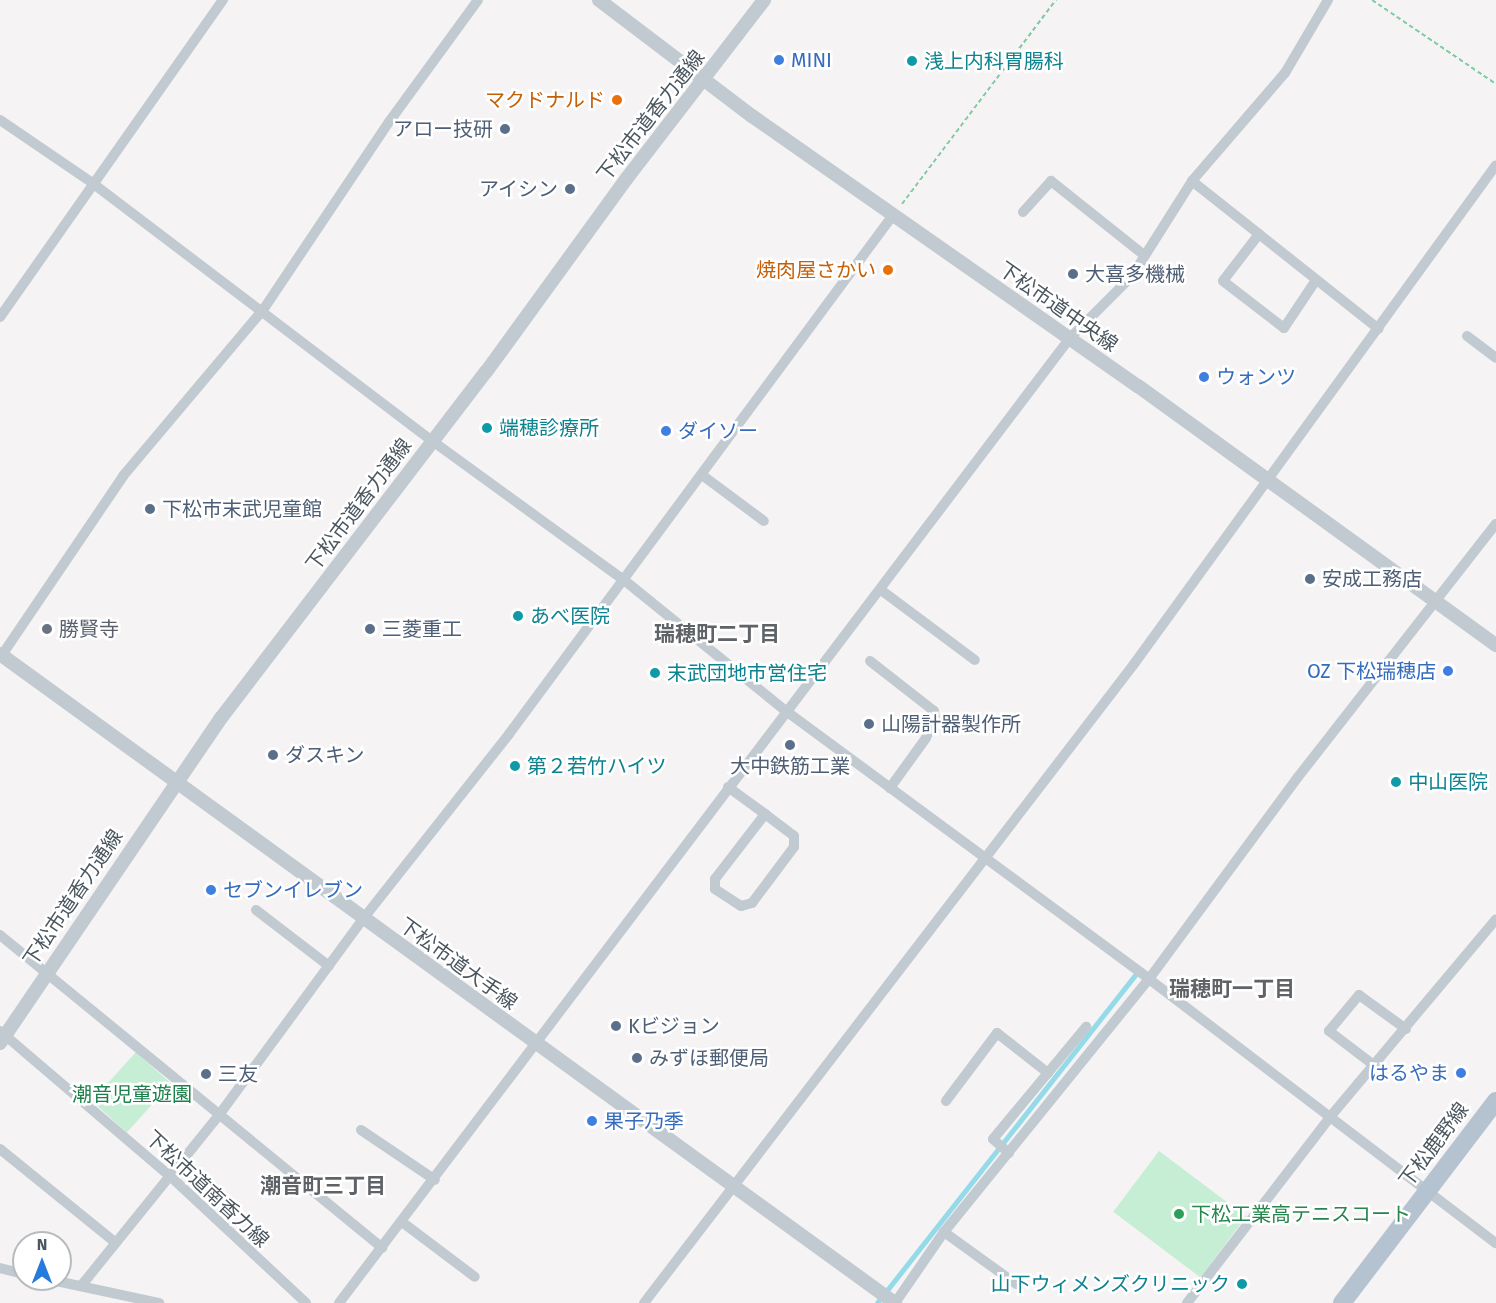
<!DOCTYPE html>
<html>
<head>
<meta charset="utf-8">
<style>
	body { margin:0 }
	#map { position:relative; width:1496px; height:1303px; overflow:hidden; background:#f5f3f3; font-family:"Fira Sans","Noto Sans JP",sans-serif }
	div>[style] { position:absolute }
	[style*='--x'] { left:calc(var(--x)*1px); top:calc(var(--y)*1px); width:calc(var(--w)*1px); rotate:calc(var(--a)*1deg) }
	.green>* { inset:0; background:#c5eed4; transform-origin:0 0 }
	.stream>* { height:4.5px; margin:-2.25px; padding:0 2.25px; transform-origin:2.25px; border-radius:2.25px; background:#94dae9 }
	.path>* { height:2px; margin-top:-1px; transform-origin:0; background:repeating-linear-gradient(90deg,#7ecba3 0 4.5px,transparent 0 7.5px) }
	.minor>* { height:10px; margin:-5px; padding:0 5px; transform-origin:5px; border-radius:5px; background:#c1cad0 }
	.tertiary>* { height:14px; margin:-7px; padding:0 7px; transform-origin:7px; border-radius:7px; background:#c1cad0 }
	.primary>* { height:18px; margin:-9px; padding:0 9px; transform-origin:9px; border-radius:9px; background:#b4c3cf }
	.dots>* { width:16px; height:16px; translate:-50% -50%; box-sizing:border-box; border:3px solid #fff; border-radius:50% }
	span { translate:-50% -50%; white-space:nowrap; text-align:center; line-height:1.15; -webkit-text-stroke:5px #fff; paint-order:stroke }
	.shop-label { font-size:20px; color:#366cbe }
	.left { translate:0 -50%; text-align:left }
	.right { translate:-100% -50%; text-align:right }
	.culture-label { font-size:20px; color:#0d838f }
	.food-label { font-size:20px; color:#c56008 }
	.street-label { font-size:20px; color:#4b565f }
	.service-label { font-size:20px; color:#4e5e75 }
	.worship-label { font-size:20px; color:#5b616d }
	.park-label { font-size:20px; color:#1d804b }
	.leisure-label { font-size:20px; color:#27864d }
	.neighbourhood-label { font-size:21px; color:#5f6367; font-weight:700 }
	.north { position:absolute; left:12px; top:1231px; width:60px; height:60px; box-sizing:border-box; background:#fff; border:2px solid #b7bbbf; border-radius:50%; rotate:0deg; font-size:16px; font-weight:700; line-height:24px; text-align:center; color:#4b565f }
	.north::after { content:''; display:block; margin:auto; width:21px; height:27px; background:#247add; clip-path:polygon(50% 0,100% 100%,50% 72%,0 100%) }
</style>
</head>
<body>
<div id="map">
	<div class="green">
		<div style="left:136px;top:1052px;width:47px;height:66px;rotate:42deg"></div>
		<div style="left:1159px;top:1151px;width:109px;height:76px;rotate:37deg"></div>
	</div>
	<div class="stream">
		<div style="--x:877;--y:1303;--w:416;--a:-51.8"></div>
	</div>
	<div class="path">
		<div style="--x:1372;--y:0;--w:150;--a:34.1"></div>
		<div style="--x:902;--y:204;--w:256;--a:-53"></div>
	</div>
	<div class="minor">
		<div style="--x:0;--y:120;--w:110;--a:34.3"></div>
		<div style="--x:91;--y:182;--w:427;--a:37.2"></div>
		<div style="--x:431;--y:440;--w:238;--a:36"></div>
		<div style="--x:624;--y:580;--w:208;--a:39"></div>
		<div style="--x:786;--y:711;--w:451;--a:36.4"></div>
		<div style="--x:1149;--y:979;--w:436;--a:37.3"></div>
		<div style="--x:1192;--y:181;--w:238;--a:38.4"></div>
		<div style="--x:1023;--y:212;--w:42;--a:-47.9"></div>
		<div style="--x:1051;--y:181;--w:119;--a:38.5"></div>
		<div style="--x:1259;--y:234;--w:59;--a:127.5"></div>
		<div style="--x:1223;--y:281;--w:77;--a:37.6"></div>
		<div style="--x:1284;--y:328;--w:58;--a:-56.3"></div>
		<div style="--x:0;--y:317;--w:388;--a:-54.9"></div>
		<div style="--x:1467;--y:336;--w:36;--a:37"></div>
		<div style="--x:702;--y:475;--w:77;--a:36.6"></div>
		<div style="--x:881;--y:590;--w:117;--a:36.7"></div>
		<div style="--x:0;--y:658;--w:220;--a:-55.9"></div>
		<div style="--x:123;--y:476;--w:217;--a:-49.9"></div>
		<div style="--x:263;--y:310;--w:226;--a:-56.2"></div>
		<div style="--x:389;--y:122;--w:151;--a:-53.9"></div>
		<div style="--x:870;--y:661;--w:81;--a:38"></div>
		<div style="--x:934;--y:711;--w:9;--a:84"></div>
		<div style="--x:935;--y:720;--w:20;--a:117"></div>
		<div style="--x:926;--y:738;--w:62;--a:125.8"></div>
		<div style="--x:728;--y:787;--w:46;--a:36.1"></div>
		<div style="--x:765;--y:814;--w:36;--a:37"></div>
		<div style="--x:794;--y:836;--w:11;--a:90"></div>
		<div style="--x:794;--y:847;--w:70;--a:126.9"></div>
		<div style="--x:752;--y:903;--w:11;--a:165"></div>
		<div style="--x:741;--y:906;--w:31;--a:-147"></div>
		<div style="--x:715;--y:889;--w:10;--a:-90"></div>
		<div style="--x:715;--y:879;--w:82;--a:-52.4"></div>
		<div style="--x:256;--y:910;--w:92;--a:37.5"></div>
		<div style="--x:0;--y:935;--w:494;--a:39.3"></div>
		<div style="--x:0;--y:1031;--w:223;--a:40.5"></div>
		<div style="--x:170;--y:1176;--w:186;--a:43"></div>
		<div style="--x:1375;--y:1066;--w:58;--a:-142.7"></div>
		<div style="--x:1329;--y:1031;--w:47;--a:-50.2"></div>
		<div style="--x:1359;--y:995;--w:58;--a:35.9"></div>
		<div style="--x:946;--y:1101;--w:85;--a:-53.1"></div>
		<div style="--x:997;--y:1033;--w:65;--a:38.1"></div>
		<div style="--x:361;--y:1130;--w:89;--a:34"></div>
		<div style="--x:0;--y:1149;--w:149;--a:39"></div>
		<div style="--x:1009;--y:1153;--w:21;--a:-139"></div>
		<div style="--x:993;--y:1139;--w:146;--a:-50.3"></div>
		<div style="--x:402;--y:1222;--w:91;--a:37"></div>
		<div style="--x:944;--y:1232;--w:89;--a:35.8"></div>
		<div style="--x:0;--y:1268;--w:25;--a:14"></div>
		<div style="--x:47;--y:1279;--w:115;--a:12.1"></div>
		<div style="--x:81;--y:1286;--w:220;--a:-51.1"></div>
		<div style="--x:219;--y:1115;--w:243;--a:-53.7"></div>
		<div style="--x:363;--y:919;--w:236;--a:-51.7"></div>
		<div style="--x:509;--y:734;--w:646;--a:-53.5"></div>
		<div style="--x:339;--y:1303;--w:1209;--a:-52.86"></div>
		<div style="--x:1069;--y:339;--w:89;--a:-45"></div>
		<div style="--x:1132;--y:276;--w:112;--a:-57.7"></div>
		<div style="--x:1192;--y:181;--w:143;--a:-49.3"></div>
		<div style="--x:1285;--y:73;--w:85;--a:-59.5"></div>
		<div style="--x:644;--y:1303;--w:805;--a:-52.52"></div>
		<div style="--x:1134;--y:664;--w:616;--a:-54.04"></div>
		<div style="--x:895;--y:1303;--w:86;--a:-55.4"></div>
		<div style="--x:944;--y:1232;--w:326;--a:-51"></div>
		<div style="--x:1149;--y:979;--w:251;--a:-53.6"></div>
		<div style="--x:1298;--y:777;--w:321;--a:-52"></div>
		<div style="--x:1187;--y:1303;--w:235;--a:-52.4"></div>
		<div style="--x:1330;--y:1117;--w:258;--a:-50"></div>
	</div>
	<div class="tertiary">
		<div style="--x:599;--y:0;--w:192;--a:37.2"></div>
		<div style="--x:752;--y:116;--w:471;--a:35"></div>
		<div style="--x:1138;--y:386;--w:442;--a:35.9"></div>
		<div style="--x:0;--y:654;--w:1106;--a:35.95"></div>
		<div style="--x:0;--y:1043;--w:393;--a:-55.8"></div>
		<div style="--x:221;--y:718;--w:436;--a:-52.6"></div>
		<div style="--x:486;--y:372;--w:240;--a:-54"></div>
		<div style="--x:627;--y:178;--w:225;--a:-52.4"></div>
	</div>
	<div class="primary">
		<div style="--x:1342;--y:1303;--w:254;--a:-52.7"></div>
	</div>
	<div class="dots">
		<div style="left:779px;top:60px;background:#3f7fe0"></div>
		<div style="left:912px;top:61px;background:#0f9aa8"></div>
		<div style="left:617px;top:100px;background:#e8710a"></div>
		<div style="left:505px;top:129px;background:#5c6f8a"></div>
		<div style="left:570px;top:189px;background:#5c6f8a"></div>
		<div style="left:888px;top:270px;background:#e8710a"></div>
		<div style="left:1073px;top:274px;background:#5c6f8a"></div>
		<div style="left:1204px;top:377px;background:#3f7fe0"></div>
		<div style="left:487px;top:428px;background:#0f9aa8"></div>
		<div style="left:666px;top:431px;background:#3f7fe0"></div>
		<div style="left:150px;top:509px;background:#5c6f8a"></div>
		<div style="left:1310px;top:579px;background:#5c6f8a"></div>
		<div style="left:518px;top:616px;background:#0f9aa8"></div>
		<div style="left:47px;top:629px;background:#6b7280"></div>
		<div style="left:370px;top:629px;background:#5c6f8a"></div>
		<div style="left:1448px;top:671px;background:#3f7fe0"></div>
		<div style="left:655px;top:673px;background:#0f9aa8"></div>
		<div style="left:869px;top:724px;background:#5c6f8a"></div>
		<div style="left:790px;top:745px;background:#5c6f8a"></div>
		<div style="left:273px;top:755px;background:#5c6f8a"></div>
		<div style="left:515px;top:766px;background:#0f9aa8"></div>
		<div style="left:1396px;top:782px;background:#0f9aa8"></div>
		<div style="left:211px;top:890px;background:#3f7fe0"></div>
		<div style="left:616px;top:1026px;background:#5c6f8a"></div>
		<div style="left:637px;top:1058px;background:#5c6f8a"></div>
		<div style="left:1461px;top:1073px;background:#3f7fe0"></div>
		<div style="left:206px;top:1074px;background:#5c6f8a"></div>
		<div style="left:592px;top:1121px;background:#3f7fe0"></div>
		<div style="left:1179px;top:1214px;background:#2e9e5b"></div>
		<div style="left:1242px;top:1284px;background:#0f9aa8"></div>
	</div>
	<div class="shop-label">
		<span class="left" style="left:791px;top:60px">MINI</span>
		<span class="left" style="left:1216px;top:377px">ウォンツ</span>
		<span class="left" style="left:678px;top:431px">ダイソー</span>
		<span class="right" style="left:1436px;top:671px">OZ 下松瑞穂店</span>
		<span class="left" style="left:223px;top:890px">セブンイレブン</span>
		<span class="right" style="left:1449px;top:1073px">はるやま</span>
		<span class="left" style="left:604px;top:1121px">果子乃季</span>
	</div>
	<div class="culture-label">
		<span class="left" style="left:924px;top:61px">浅上内科胃腸科</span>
		<span class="left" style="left:499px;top:428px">端穂診療所</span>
		<span class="left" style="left:530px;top:616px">あべ医院</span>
		<span class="left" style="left:667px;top:673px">末武団地市営住宅</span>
		<span class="left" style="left:527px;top:766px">第２若竹ハイツ</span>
		<span class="left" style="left:1408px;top:782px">中山医院</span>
		<span class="right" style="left:1230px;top:1284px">山下ウィメンズクリニック</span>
	</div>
	<div class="food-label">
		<span class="right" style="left:605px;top:100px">マクドナルド</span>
		<span class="right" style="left:876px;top:270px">焼肉屋さかい</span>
	</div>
	<div class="street-label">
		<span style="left:651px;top:116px;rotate:-52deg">下松市道香力通線</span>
		<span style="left:1058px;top:307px;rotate:35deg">下松市道中央線</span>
		<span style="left:359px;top:505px;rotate:-53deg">下松市道香力通線</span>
		<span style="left:73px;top:898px;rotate:-56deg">下松市道香力通線</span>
		<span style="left:458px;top:964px;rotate:36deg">下松市道大手線</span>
		<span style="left:1434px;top:1145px;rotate:-53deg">下松鹿野線</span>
		<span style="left:207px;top:1189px;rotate:43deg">下松市道南香力線</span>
	</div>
	<div class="service-label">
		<span class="right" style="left:493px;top:129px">アロー技研</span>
		<span class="right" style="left:558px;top:189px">アイシン</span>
		<span class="left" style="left:1085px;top:274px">大喜多機械</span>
		<span class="left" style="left:162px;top:509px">下松市末武児童館</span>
		<span class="left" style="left:1322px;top:579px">安成工務店</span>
		<span class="left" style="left:382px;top:629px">三菱重工</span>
		<span class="left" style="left:881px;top:724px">山陽計器製作所</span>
		<span class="left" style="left:285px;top:755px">ダスキン</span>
		<span style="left:790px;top:766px">大中鉄筋工業</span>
		<span class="left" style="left:628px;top:1026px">Kビジョン</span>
		<span class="left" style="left:649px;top:1058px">みずほ郵便局</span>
		<span class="left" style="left:218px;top:1074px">三友</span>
	</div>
	<div class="worship-label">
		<span class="left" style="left:59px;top:629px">勝賢寺</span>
	</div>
	<div class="park-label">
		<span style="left:132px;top:1094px">潮音児童遊園</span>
	</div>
	<div class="leisure-label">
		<span class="left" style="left:1191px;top:1214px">下松工業高テニスコート</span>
	</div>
	<div class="neighbourhood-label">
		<span style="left:717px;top:634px">瑞穂町二丁目</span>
		<span style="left:1232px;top:989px">瑞穂町一丁目</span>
		<span style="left:323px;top:1186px">潮音町三丁目</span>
	</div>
	<div class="north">N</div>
</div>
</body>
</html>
